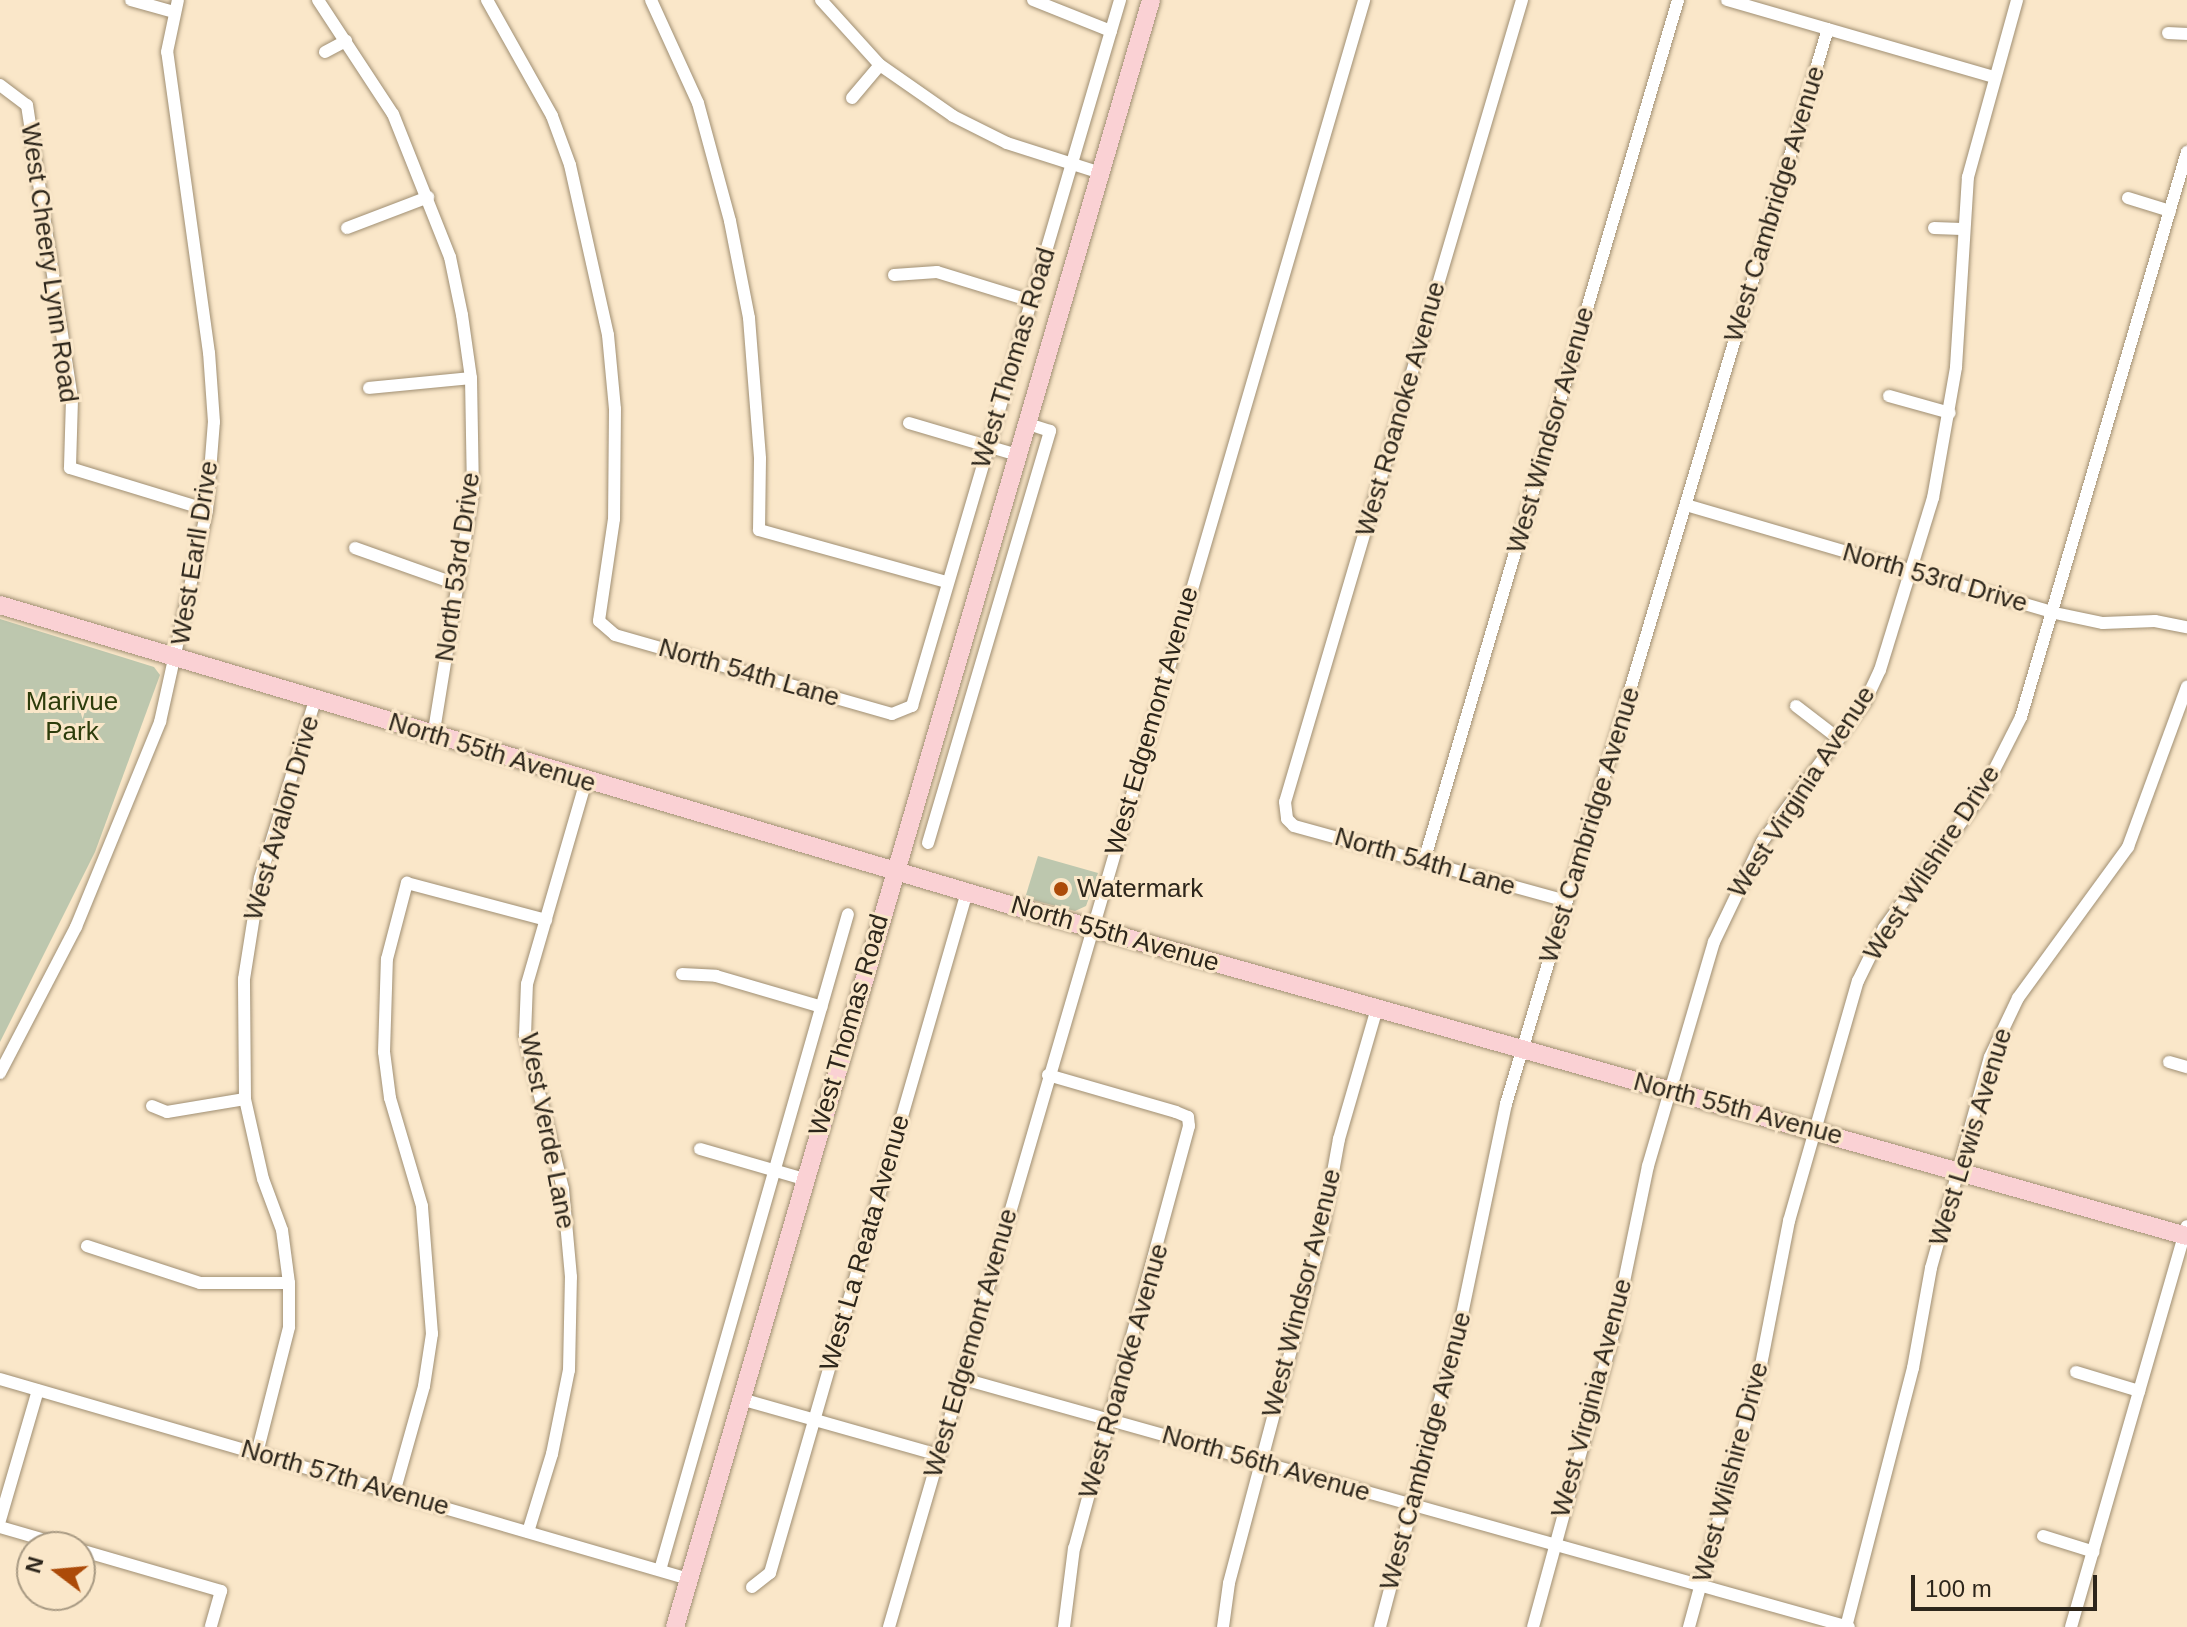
<!DOCTYPE html>
<html>
<head>
<meta charset="utf-8">
<style>
	body { margin:0 }
	#map { position:relative; width:2187px; height:1627px; overflow:hidden; background:#fae7c9; font-family:Arial,sans-serif }
	div>[style] { position:absolute }
	[style*='--x'] { left:calc(var(--x)*1px); top:calc(var(--y)*1px); width:calc(var(--w)*1px); rotate:calc(var(--a)*1deg) }
	.green>* { inset:0; background:#bdc7ae }
	.roads { filter:drop-shadow(0 0 2px #a08f73) drop-shadow(0 0 2px #a08f73) }
	.street>* { height:12px; margin:-6px; padding:0 6px; transform-origin:6px; border-radius:6px; background:#fff }
	.secondary>* { height:18px; margin:-9px; padding:0 9px; transform-origin:9px; border-radius:9px; background:#fad1d4 }
	.dots>* { width:22px; height:22px; translate:-50% -50%; box-sizing:border-box; border:4px solid #fae7c9; border-radius:50% }
	span { translate:-50% -50%; white-space:nowrap; text-align:center; line-height:1.15; -webkit-text-stroke:6px #fae7c9; paint-order:stroke }
	.street-label { font-size:26px; color:#2d261b }
	.park-label { font-size:26px; color:#2c3c0b }
	.poi-label { font-size:26px; color:#2d261b }
	.left { translate:0 -50%; text-align:left }
	.north { position:absolute; left:16px; top:1531px; width:80px; height:80px; box-sizing:border-box; background:#fae7c9; border:2px solid #a89a83; border-radius:50%; rotate:286deg; font-size:22px; font-weight:700; line-height:32px; text-align:center; color:#2d261b }
	.north::after { content:''; display:block; margin:auto; width:28px; height:36px; background:#ac4b09; clip-path:polygon(50% 0,100% 100%,50% 72%,0 100%) }
	.scale { position:absolute; left:1911px; top:1575px; width:186px; height:36px; box-sizing:border-box; border:4px solid #2d261b; border-top:0; padding-left:10px; font-size:24px; line-height:28px; white-space:nowrap; color:#2d261b; -webkit-text-stroke:6px #fae7c9; paint-order:stroke }
</style>
</head>
<body>
<div id="map">
	<div class="green">
		<div style="clip-path:polygon(0 619px,154px 667px,160px 675px,95px 852px,0 1042px)"></div>
		<div style="clip-path:polygon(1038px 856px,1098px 873px,1086px 906px,1075px 911px,1025px 898px)"></div>
	</div>
	<div class="roads">
		<div class="street">
			<div style="--x:131;--y:0;--w:45;--a:15.6"></div>
			<div style="--x:318;--y:0;--w:136;--a:56.7"></div>
			<div style="--x:393;--y:114;--w:154;--a:68.3"></div>
			<div style="--x:450;--y:257;--w:59;--a:78.3"></div>
			<div style="--x:462;--y:315;--w:64;--a:81.9"></div>
			<div style="--x:471;--y:378;--w:112;--a:89"></div>
			<div style="--x:473;--y:490;--w:249;--a:99.2"></div>
			<div style="--x:487;--y:0;--w:133;--a:60.7"></div>
			<div style="--x:552;--y:116;--w:52;--a:69.8"></div>
			<div style="--x:570;--y:165;--w:174;--a:77.4"></div>
			<div style="--x:608;--y:335;--w:74;--a:84.6"></div>
			<div style="--x:615;--y:409;--w:110;--a:90.5"></div>
			<div style="--x:614;--y:519;--w:103;--a:98.4"></div>
			<div style="--x:599;--y:621;--w:21;--a:41"></div>
			<div style="--x:615;--y:635;--w:288;--a:15.9"></div>
			<div style="--x:892;--y:714;--w:22;--a:-22"></div>
			<div style="--x:912;--y:706;--w:736;--a:-73.58"></div>
			<div style="--x:651;--y:0;--w:113;--a:65.5"></div>
			<div style="--x:698;--y:103;--w:122;--a:74.8"></div>
			<div style="--x:730;--y:221;--w:99;--a:78.9"></div>
			<div style="--x:749;--y:318;--w:141;--a:85.5"></div>
			<div style="--x:760;--y:459;--w:71;--a:90.8"></div>
			<div style="--x:759;--y:530;--w:195;--a:15.5"></div>
			<div style="--x:821;--y:0;--w:88;--a:47.8"></div>
			<div style="--x:880;--y:65;--w:89;--a:34.9"></div>
			<div style="--x:953;--y:116;--w:60;--a:26.6"></div>
			<div style="--x:1007;--y:143;--w:99;--a:17.7"></div>
			<div style="--x:1033;--y:0;--w:84;--a:21.7"></div>
			<div style="--x:1522;--y:0;--w:836;--a:106.46"></div>
			<div style="--x:1285;--y:802;--w:17;--a:83"></div>
			<div style="--x:1287;--y:819;--w:10;--a:45"></div>
			<div style="--x:1294;--y:826;--w:282;--a:15.4"></div>
			<div style="--x:1727;--y:0;--w:278;--a:16.1"></div>
			<div style="--x:2168;--y:33;--w:19;--a:3"></div>
			<div style="--x:325;--y:52;--w:24;--a:-28"></div>
			<div style="--x:0;--y:85;--w:34;--a:37"></div>
			<div style="--x:27;--y:105;--w:297;--a:81.3"></div>
			<div style="--x:72;--y:399;--w:69;--a:91.7"></div>
			<div style="--x:70;--y:468;--w:143;--a:17"></div>
			<div style="--x:852;--y:98;--w:43;--a:-49.7"></div>
			<div style="--x:2128;--y:198;--w:44;--a:17.2"></div>
			<div style="--x:347;--y:228;--w:87;--a:-20.9"></div>
			<div style="--x:1934;--y:228;--w:28;--a:2"></div>
			<div style="--x:894;--y:275;--w:43;--a:-4"></div>
			<div style="--x:937;--y:272;--w:98;--a:17.1"></div>
			<div style="--x:369;--y:388;--w:102;--a:-5.6"></div>
			<div style="--x:1889;--y:396;--w:63;--a:15.6"></div>
			<div style="--x:909;--y:423;--w:114;--a:16.4"></div>
			<div style="--x:1686;--y:505;--w:384;--a:16.3"></div>
			<div style="--x:2055;--y:613;--w:49;--a:11.8"></div>
			<div style="--x:2103;--y:623;--w:52;--a:-2.2"></div>
			<div style="--x:2155;--y:621;--w:33;--a:11"></div>
			<div style="--x:355;--y:548;--w:110;--a:19.6"></div>
			<div style="--x:1796;--y:706;--w:54;--a:37.5"></div>
			<div style="--x:928;--y:843;--w:430;--a:-73.5"></div>
			<div style="--x:1050;--y:431;--w:23;--a:-162"></div>
			<div style="--x:1424;--y:861;--w:898;--a:-73.56"></div>
			<div style="--x:682;--y:974;--w:34;--a:3"></div>
			<div style="--x:716;--y:976;--w:110;--a:16.3"></div>
			<div style="--x:2169;--y:1062;--w:19;--a:16"></div>
			<div style="--x:0;--y:1073;--w:165;--a:-62.5"></div>
			<div style="--x:76;--y:927;--w:222;--a:-67.7"></div>
			<div style="--x:160;--y:722;--w:217;--a:-77.5"></div>
			<div style="--x:207;--y:510;--w:88;--a:-85.5"></div>
			<div style="--x:214;--y:422;--w:69;--a:-94.1"></div>
			<div style="--x:209;--y:353;--w:304;--a:-97.9"></div>
			<div style="--x:167;--y:52;--w:53;--a:-78.1"></div>
			<div style="--x:1048;--y:1075;--w:133;--a:16.1"></div>
			<div style="--x:1176;--y:1112;--w:13;--a:23"></div>
			<div style="--x:1188;--y:1117;--w:9;--a:84"></div>
			<div style="--x:1189;--y:1126;--w:437;--a:105.2"></div>
			<div style="--x:1074;--y:1548;--w:80;--a:97.2"></div>
			<div style="--x:152;--y:1106;--w:16;--a:22"></div>
			<div style="--x:167;--y:1112;--w:79;--a:-9.5"></div>
			<div style="--x:700;--y:1149;--w:108;--a:16.1"></div>
			<div style="--x:87;--y:1246;--w:119;--a:18.1"></div>
			<div style="--x:200;--y:1283;--w:89;--a:0"></div>
			<div style="--x:2076;--y:1372;--w:66;--a:16.8"></div>
			<div style="--x:960;--y:1378;--w:923;--a:15.65"></div>
			<div style="--x:0;--y:1379;--w:717;--a:16.19"></div>
			<div style="--x:741;--y:1399;--w:206;--a:15.8"></div>
			<div style="--x:257;--y:1453;--w:130;--a:-75.7"></div>
			<div style="--x:289;--y:1327;--w:44;--a:-90"></div>
			<div style="--x:289;--y:1283;--w:53;--a:-97.5"></div>
			<div style="--x:282;--y:1230;--w:54;--a:-110.4"></div>
			<div style="--x:263;--y:1179;--w:82;--a:-102.7"></div>
			<div style="--x:245;--y:1099;--w:120;--a:-90.5"></div>
			<div style="--x:244;--y:979;--w:102;--a:-81"></div>
			<div style="--x:260;--y:878;--w:186;--a:-72.8"></div>
			<div style="--x:394;--y:1493;--w:111;--a:-74.3"></div>
			<div style="--x:424;--y:1386;--w:53;--a:-81.3"></div>
			<div style="--x:432;--y:1334;--w:128;--a:-94.5"></div>
			<div style="--x:422;--y:1206;--w:113;--a:-106.5"></div>
			<div style="--x:390;--y:1098;--w:46;--a:-97.4"></div>
			<div style="--x:384;--y:1052;--w:93;--a:-88.2"></div>
			<div style="--x:387;--y:959;--w:79;--a:-75.3"></div>
			<div style="--x:407;--y:883;--w:144;--a:14.9"></div>
			<div style="--x:0;--y:1520;--w:135;--a:-73.7"></div>
			<div style="--x:0;--y:1527;--w:72;--a:16.2"></div>
			<div style="--x:528;--y:1532;--w:82;--a:-72.9"></div>
			<div style="--x:552;--y:1454;--w:86;--a:-78.6"></div>
			<div style="--x:569;--y:1370;--w:93;--a:-88.8"></div>
			<div style="--x:571;--y:1277;--w:88;--a:-95.2"></div>
			<div style="--x:563;--y:1189;--w:159;--a:-103.9"></div>
			<div style="--x:525;--y:1035;--w:51;--a:-87.8"></div>
			<div style="--x:527;--y:984;--w:211;--a:-73.8"></div>
			<div style="--x:2043;--y:1536;--w:53;--a:17.4"></div>
			<div style="--x:80;--y:1550;--w:147;--a:16.2"></div>
			<div style="--x:221;--y:1591;--w:37;--a:106"></div>
			<div style="--x:660;--y:1570;--w:682;--a:-74.01"></div>
			<div style="--x:752;--y:1587;--w:23;--a:-38"></div>
			<div style="--x:770;--y:1573;--w:709;--a:-73.87"></div>
			<div style="--x:889;--y:1627;--w:1695;--a:-73.72"></div>
			<div style="--x:1223;--y:1627;--w:44;--a:-82.2"></div>
			<div style="--x:1229;--y:1583;--w:357;--a:-75.1"></div>
			<div style="--x:1321;--y:1238;--w:101;--a:-79.7"></div>
			<div style="--x:1339;--y:1139;--w:136;--a:-73.8"></div>
			<div style="--x:1380;--y:1627;--w:313;--a:-75.2"></div>
			<div style="--x:1460;--y:1324;--w:225;--a:-78.2"></div>
			<div style="--x:1506;--y:1104;--w:1122;--a:-73.33"></div>
			<div style="--x:1533;--y:1627;--w:308;--a:-74.7"></div>
			<div style="--x:1614;--y:1330;--w:167;--a:-78.3"></div>
			<div style="--x:1648;--y:1166;--w:234;--a:-73.6"></div>
			<div style="--x:1714;--y:942;--w:111;--a:-64.4"></div>
			<div style="--x:1762;--y:842;--w:174;--a:-53.7"></div>
			<div style="--x:1865;--y:702;--w:35;--a:-65"></div>
			<div style="--x:1880;--y:670;--w:180;--a:-72.9"></div>
			<div style="--x:1933;--y:498;--w:133;--a:-80"></div>
			<div style="--x:1956;--y:367;--w:190;--a:-86.4"></div>
			<div style="--x:1968;--y:177;--w:184;--a:-74.5"></div>
			<div style="--x:1689;--y:1627;--w:272;--a:-74.6"></div>
			<div style="--x:1761;--y:1365;--w:147;--a:-79"></div>
			<div style="--x:1789;--y:1221;--w:250;--a:-74"></div>
			<div style="--x:1858;--y:981;--w:59;--a:-63.9"></div>
			<div style="--x:1884;--y:928;--w:168;--a:-53.9"></div>
			<div style="--x:1983;--y:792;--w:84;--a:-63.1"></div>
			<div style="--x:2021;--y:717;--w:589;--a:-73.63"></div>
			<div style="--x:1846;--y:1627;--w:268;--a:-75.5"></div>
			<div style="--x:1913;--y:1368;--w:102;--a:-79.8"></div>
			<div style="--x:1931;--y:1268;--w:219;--a:-74.4"></div>
			<div style="--x:1990;--y:1057;--w:65;--a:-64.6"></div>
			<div style="--x:2018;--y:998;--w:187;--a:-53.9"></div>
			<div style="--x:2128;--y:847;--w:171;--a:-69.8"></div>
			<div style="--x:2071;--y:1627;--w:417;--a:-73.9"></div>
		</div>
		<div class="secondary">
			<div style="--x:0;--y:605;--w:1061;--a:16.54"></div>
			<div style="--x:1017;--y:907;--w:1215;--a:15.71"></div>
			<div style="--x:675;--y:1627;--w:1695;--a:-73.69"></div>
		</div>
	</div>
	<div class="dots">
		<div style="left:1061px;top:889px;background:#ac4b09"></div>
	</div>
	<div class="street-label">
		<span style="left:1775px;top:204px;rotate:-73deg">West Cambridge Avenue</span>
		<span style="left:49px;top:263px;rotate:82deg">West Cheery Lynn Road</span>
		<span style="left:1014px;top:358px;rotate:-73deg">West Thomas Road</span>
		<span style="left:1401px;top:409px;rotate:-74deg">West Roanoke Avenue</span>
		<span style="left:1551px;top:430px;rotate:-74deg">West Windsor Avenue</span>
		<span style="left:195px;top:553px;rotate:-81deg">West Earll Drive</span>
		<span style="left:458px;top:567px;rotate:-82deg">North 53rd Drive</span>
		<span style="left:1935px;top:578px;rotate:16deg">North 53rd Drive</span>
		<span style="left:749px;top:673px;rotate:16deg">North 54th Lane</span>
		<span style="left:1152px;top:721px;rotate:-74deg">West Edgemont Avenue</span>
		<span style="left:492px;top:753px;rotate:17deg">North 55th Avenue</span>
		<span style="left:1802px;top:792px;rotate:-57deg">West Virginia Avenue</span>
		<span style="left:282px;top:818px;rotate:-74deg">West Avalon Drive</span>
		<span style="left:1590px;top:825px;rotate:-73deg">West Cambridge Avenue</span>
		<span style="left:1425px;top:862px;rotate:16deg">North 54th Lane</span>
		<span style="left:1932px;top:863px;rotate:-57deg">West Wilshire Drive</span>
		<span style="left:1115px;top:934px;rotate:16deg">North 55th Avenue</span>
		<span style="left:849px;top:1025px;rotate:-74deg">West Thomas Road</span>
		<span style="left:1738px;top:1109px;rotate:15deg">North 55th Avenue</span>
		<span style="left:547px;top:1131px;rotate:79deg">West Verde Lane</span>
		<span style="left:1971px;top:1137px;rotate:-73deg">West Lewis Avenue</span>
		<span style="left:865px;top:1243px;rotate:-74deg">West La Reata Avenue</span>
		<span style="left:1302px;top:1293px;rotate:-76deg">West Windsor Avenue</span>
		<span style="left:971px;top:1343px;rotate:-74deg">West Edgemont Avenue</span>
		<span style="left:1124px;top:1371px;rotate:-74deg">West Roanoke Avenue</span>
		<span style="left:1592px;top:1398px;rotate:-75deg">West Virginia Avenue</span>
		<span style="left:1426px;top:1451px;rotate:-75deg">West Cambridge Avenue</span>
		<span style="left:1266px;top:1464px;rotate:16deg">North 56th Avenue</span>
		<span style="left:1731px;top:1472px;rotate:-75deg">West Wilshire Drive</span>
		<span style="left:345px;top:1478px;rotate:16deg">North 57th Avenue</span>
	</div>
	<div class="park-label">
		<span style="left:72px;top:717px">Marivue<br>Park</span>
	</div>
	<div class="poi-label">
		<span class="left" style="left:1077px;top:889px">Watermark</span>
	</div>
	<div class="north">N</div>
	<div class="scale">100 m</div>
</div>
</body>
</html>
